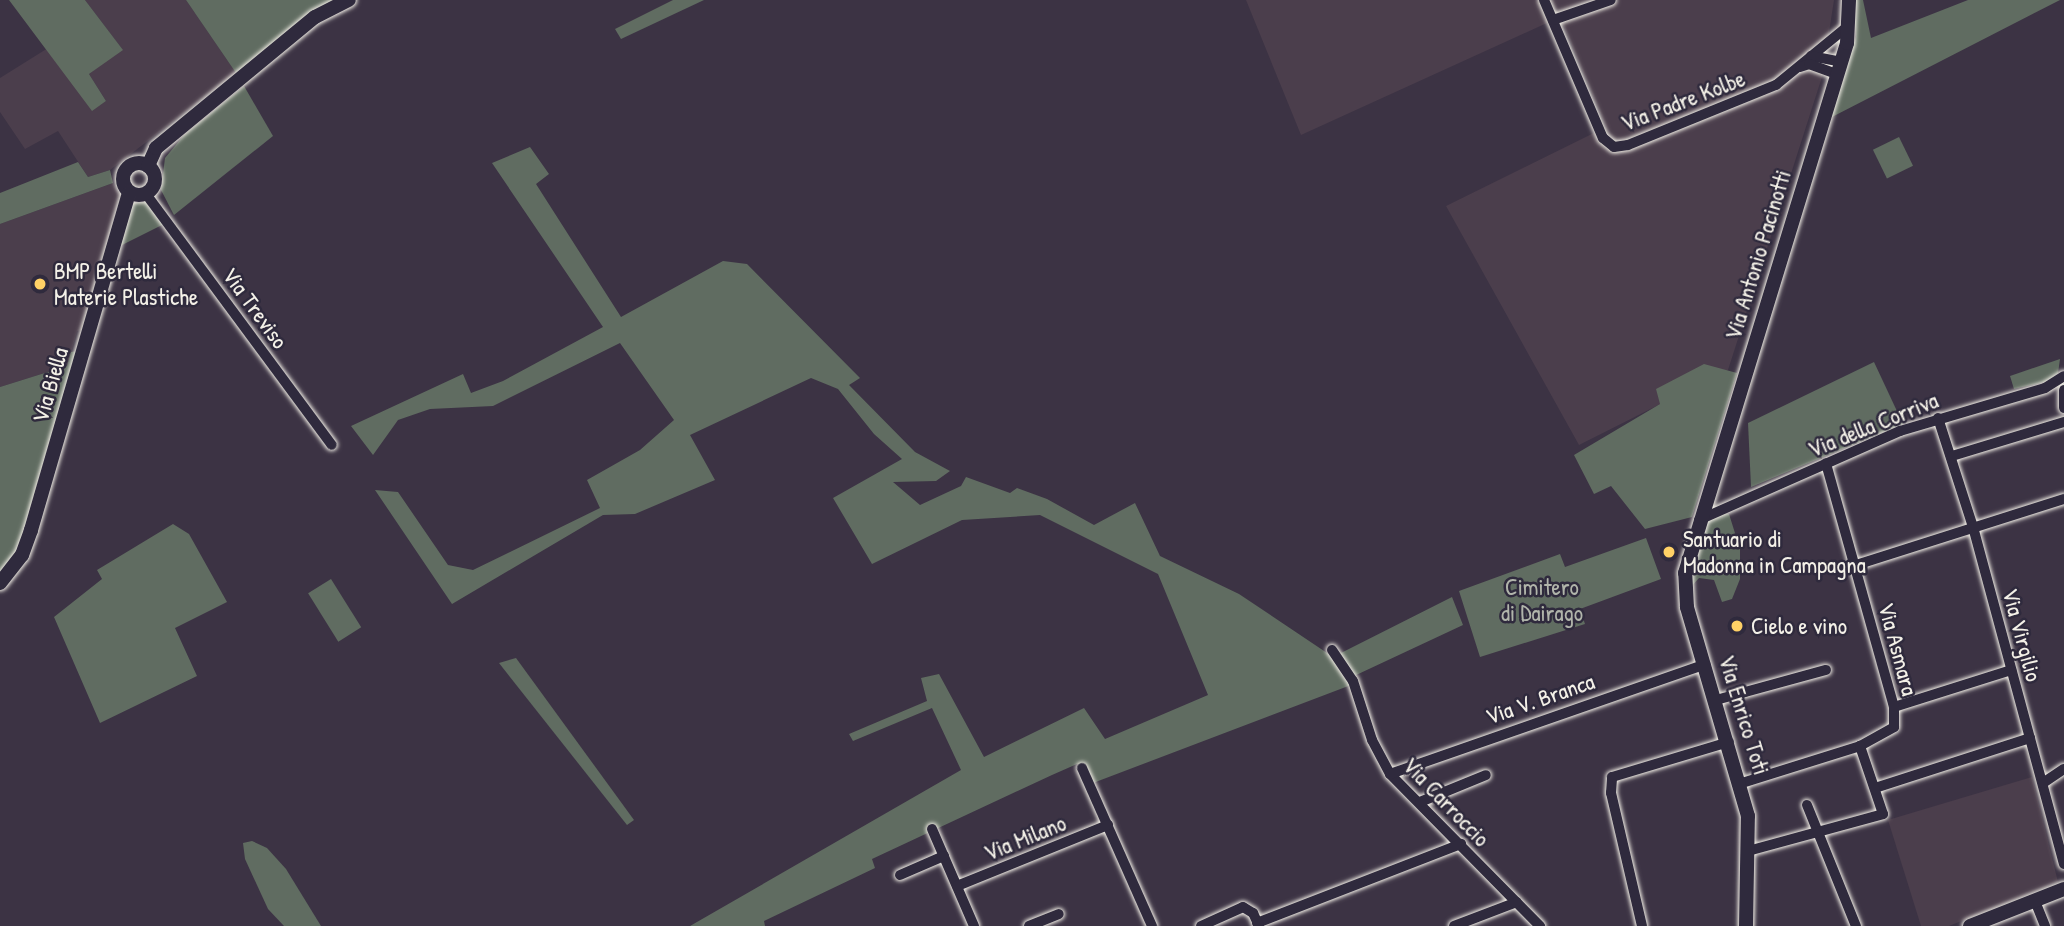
<!DOCTYPE html>
<html>
<head>
<meta charset="utf-8">
<style>
	body { margin:0 }
	#map { position:relative; width:2064px; height:926px; overflow:hidden; background:#3c3344; font-family:"Patrick Hand",sans-serif }
	div>[style] { position:absolute }
	[style*='--x'] { left:calc(var(--x)*1px); top:calc(var(--y)*1px); width:calc(var(--w)*1px); rotate:calc(var(--a)*1deg) }
	.built>* { inset:0; background:#4b3e4c }
	.green>* { inset:0; background:#606c61; transform-origin:0 0 }
	.roads { filter:drop-shadow(0 0 2px #f4f1e8) drop-shadow(0 0 2px #f4f1e8) }
	.street>* { height:10px; margin:-5px; padding:0 5px; transform-origin:5px; border-radius:5px; background:#2f2a3d }
	.secondary>* { height:14px; margin:-7px; padding:0 7px; transform-origin:7px; border-radius:7px; background:#2f2a3d }
	.secondary>.ring { margin:-7px; padding:0; box-sizing:content-box; background:none; border:14px solid #2f2a3d; border-radius:50% }
	.dots>* { width:19px; height:19px; translate:-50% -50%; box-sizing:border-box; border:4px solid #2f2a3d; border-radius:50% }
	span { translate:-50% -50%; white-space:nowrap; text-align:center; line-height:1.15; -webkit-text-stroke:5px #2f2a3d; paint-order:stroke }
	.street-label { font-size:23px; color:#f4f1e8 }
	.poi-label { font-size:23px; color:#f4f1e8 }
	.left { translate:0 -50%; text-align:left }
	.park-label { font-size:23px; color:#b1b5ab }
</style>
</head>
<body>
<div id="map">
	<div class="built">
		<div style="clip-path:polygon(85px 0,186px 0,236px 73px,110px 170px,88px 177px,58px 131px,25px 149px,0 112px,0 78px,48px 48px,92px 110px,106px 101px,89px 74px,122px 49px)"></div>
		<div style="clip-path:polygon(1246px 0,1834px 0,1822px 77px,1728px 370px,1579px 445px,1446px 206px,1606px 127px,1560px 17px,1301px 135px)"></div>
		<div style="clip-path:polygon(113px 183px,120px 195px,82px 330px,77px 331px,67px 366px,0 387px,0 224px)"></div>
		<div style="clip-path:polygon(2032px 777px,2058px 882px,1949px 926px,1921px 926px,1888px 820px)"></div>
	</div>
	<div class="green">
		<div style="clip-path:polygon(9px 0,85px 0,123px 50px,89px 74px,106px 101px,92px 111px)"></div>
		<div style="clip-path:polygon(186px 0,337px 0,236px 73px)"></div>
		<div style="clip-path:polygon(673px 0,704px 0,621px 39px,615px 29px)"></div>
		<div style="clip-path:polygon(1853px 0,1863px 0,1871px 38px,1968px 0,2060px 0,1830px 118px,1856px 37px)"></div>
		<div style="clip-path:polygon(244px 86px,273px 136px,174px 215px,161px 190px,165px 158px,184px 135px)"></div>
		<div style="left:1899px;top:137px;width:32px;height:29px;rotate:64deg"></div>
		<div style="clip-path:polygon(530px 147px,549px 174px,536px 184px,621px 317px,723px 261px,747px 264px,860px 378px,849px 385px,915px 452px,950px 471px,936px 481px,893px 482px,920px 505px,961px 486px,966px 477px,1010px 493px,1017px 488px,1047px 499px,1094px 525px,1135px 503px,1160px 556px,1239px 594px,1333px 657px,1452px 597px,1463px 625px,1354px 676px,1351px 685px,1093px 783px,1077px 764px,1052px 775px,872px 859px,875px 868px,764px 921px,765px 926px,690px 926px,961px 770px,932px 708px,853px 741px,849px 734px,927px 701px,921px 678px,939px 674px,984px 757px,1084px 708px,1105px 739px,1208px 695px,1158px 574px,1040px 515px,962px 520px,872px 564px,833px 498px,902px 459px,874px 434px,838px 389px,811px 378px,690px 435px,715px 480px,635px 514px,603px 515px,452px 604px,375px 490px,398px 492px,448px 565px,473px 570px,600px 508px,587px 480px,640px 450px,674px 420px,620px 343px,493px 406px,430px 409px,398px 420px,373px 455px,351px 426px,463px 374px,471px 393px,503px 381px,603px 327px,492px 163px)"></div>
		<div style="clip-path:polygon(78px 162px,88px 177px,110px 170px,113px 183px,0 224px,0 193px)"></div>
		<div style="clip-path:polygon(149px 202px,166px 223px,116px 248px,132px 203px)"></div>
		<div style="clip-path:polygon(83px 350px,18px 553px,0 576px,0 387px,67px 366px,71px 352px)"></div>
		<div style="clip-path:polygon(2060px 359px,2058px 373px,2049px 381px,2014px 389px,2010px 376px)"></div>
		<div style="clip-path:polygon(1874px 362px,1903px 424px,1751px 487px,1748px 423px)"></div>
		<div style="clip-path:polygon(1704px 364px,1737px 373px,1692px 517px,1645px 529px,1611px 486px,1594px 494px,1574px 455px,1660px 404px,1656px 389px)"></div>
		<div style="clip-path:polygon(1719px 514px,1729px 514px,1740px 549px,1740px 579px,1732px 599px,1722px 602px,1714px 580px,1699px 578px,1690px 588px,1689px 571px,1703px 523px)"></div>
		<div style="clip-path:polygon(173px 524px,189px 534px,227px 602px,175px 628px,197px 676px,100px 723px,54px 617px,102px 579px,97px 570px)"></div>
		<div style="clip-path:polygon(1646px 538px,1661px 579px,1580px 609px,1585px 624px,1480px 657px,1459px 591px,1560px 554px,1565px 567px)"></div>
		<div style="left:331px;top:579px;width:57px;height:27px;rotate:58deg"></div>
		<div style="clip-path:polygon(516px 658px,634px 820px,627px 825px,499px 663px)"></div>
		<div style="clip-path:polygon(252px 841px,267px 848px,286px 869px,321px 926px,284px 926px,268px 909px,245px 859px,243px 843px)"></div>
	</div>
	<div class="roads">
		<div class="street">
			<div style="--x:1544;--y:0;--w:150;--a:66.9"></div>
			<div style="--x:1603;--y:138;--w:14;--a:39"></div>
			<div style="--x:1614;--y:147;--w:14;--a:-8"></div>
			<div style="--x:1628;--y:145;--w:160;--a:-22.1"></div>
			<div style="--x:1776;--y:85;--w:93;--a:-39.3"></div>
			<div style="--x:1553;--y:20;--w:61;--a:-19"></div>
			<div style="--x:1811;--y:56;--w:31;--a:11"></div>
			<div style="--x:1800;--y:67;--w:9;--a:-18"></div>
			<div style="--x:1809;--y:64;--w:30;--a:20"></div>
			<div style="--x:146;--y:194;--w:312;--a:53.5"></div>
			<div style="--x:2064;--y:390;--w:18;--a:90"></div>
			<div style="--x:1938;--y:418;--w:114;--a:72.2"></div>
			<div style="--x:1973;--y:527;--w:349;--a:74.9"></div>
			<div style="--x:1952;--y:456;--w:117;--a:-16.9"></div>
			<div style="--x:1699;--y:520;--w:220;--a:-23.9"></div>
			<div style="--x:1900;--y:431;--w:151;--a:-16.5"></div>
			<div style="--x:2045;--y:388;--w:22;--a:-32"></div>
			<div style="--x:1856;--y:565;--w:218;--a:-17.6"></div>
			<div style="--x:1332;--y:650;--w:37;--a:56"></div>
			<div style="--x:1353;--y:681;--w:62;--a:72.1"></div>
			<div style="--x:1372;--y:740;--w:38;--a:62"></div>
			<div style="--x:1390;--y:774;--w:214;--a:45.4"></div>
			<div style="--x:1716;--y:700;--w:114;--a:-15.3"></div>
			<div style="--x:1894;--y:707;--w:123;--a:-17.5"></div>
			<div style="--x:1082;--y:768;--w:173;--a:66.1"></div>
			<div style="--x:1390;--y:774;--w:334;--a:-19.2"></div>
			<div style="--x:1742;--y:783;--w:124;--a:-17.4"></div>
			<div style="--x:1860;--y:746;--w:39;--a:-29"></div>
			<div style="--x:1894;--y:727;--w:20;--a:-90"></div>
			<div style="--x:1894;--y:707;--w:253;--a:-105.6"></div>
			<div style="--x:2043;--y:783;--w:25;--a:-34"></div>
			<div style="--x:1875;--y:788;--w:163;--a:-17.9"></div>
			<div style="--x:1420;--y:802;--w:71;--a:-22.2"></div>
			<div style="--x:1807;--y:805;--w:131;--a:68"></div>
			<div style="--x:932;--y:829;--w:106;--a:66.6"></div>
			<div style="--x:1748;--y:851;--w:140;--a:-15.3"></div>
			<div style="--x:1883;--y:814;--w:72;--a:-108.7"></div>
			<div style="--x:900;--y:875;--w:48;--a:-23.4"></div>
			<div style="--x:957;--y:886;--w:163;--a:-22"></div>
			<div style="--x:2035;--y:901;--w:27;--a:68"></div>
			<div style="--x:1257;--y:923;--w:219;--a:-21.2"></div>
			<div style="--x:1029;--y:926;--w:32;--a:-22"></div>
			<div style="--x:1201;--y:926;--w:46;--a:-24.3"></div>
			<div style="--x:1243;--y:907;--w:12;--a:31"></div>
			<div style="--x:1253;--y:913;--w:14;--a:65"></div>
			<div style="--x:1454;--y:926;--w:67;--a:-20.9"></div>
			<div style="--x:1642;--y:926;--w:137;--a:-103.1"></div>
			<div style="--x:1611;--y:793;--w:16;--a:-86"></div>
			<div style="--x:1612;--y:777;--w:122;--a:-16.7"></div>
		</div>
		<div class="secondary">
			<div class="ring" style="left:123px;top:163px;width:18px;height:18px"></div>
			<div style="--x:148;--y:166;--w:20;--a:-66"></div>
			<div style="--x:156;--y:148;--w:206;--a:-39.5"></div>
			<div style="--x:315;--y:17;--w:38;--a:-27"></div>
			<div style="--x:0;--y:583;--w:36;--a:-52"></div>
			<div style="--x:22;--y:555;--w:27;--a:-70"></div>
			<div style="--x:31;--y:530;--w:351;--a:-73.8"></div>
			<div style="--x:1746;--y:926;--w:110;--a:-89"></div>
			<div style="--x:1748;--y:816;--w:218;--a:-106.3"></div>
			<div style="--x:1687;--y:607;--w:34;--a:-93"></div>
			<div style="--x:1685;--y:573;--w:554;--a:-73"></div>
			<div style="--x:1847;--y:43;--w:43;--a:-87.3"></div>
			<div style="--x:1970;--y:926;--w:101;--a:-21.5"></div>
		</div>
	</div>
	<div class="dots">
		<div style="left:40px;top:284px;background:#ffd166"></div>
		<div style="left:1669px;top:552px;background:#ffd166"></div>
		<div style="left:1737px;top:626px;background:#ffd166"></div>
	</div>
	<div class="street-label">
		<span style="left:1683px;top:101px;rotate:-21deg">Via Padre Kolbe</span>
		<span style="left:1758px;top:255px;rotate:-73deg">Via Antonio Pacinotti</span>
		<span style="left:255px;top:308px;rotate:54deg">Via Treviso</span>
		<span style="left:50px;top:385px;rotate:-74deg">Via Biella</span>
		<span style="left:1873px;top:425px;rotate:-22deg">Via della Corriva</span>
		<span style="left:2022px;top:635px;rotate:75deg">Via Virgilio</span>
		<span style="left:1898px;top:649px;rotate:75deg">Via Asmara</span>
		<span style="left:1540px;top:699px;rotate:-19deg">Via V. Branca</span>
		<span style="left:1744px;top:715px;rotate:73deg">Via Enrico Toti</span>
		<span style="left:1446px;top:802px;rotate:46deg">Via Carroccio</span>
		<span style="left:1025px;top:838px;rotate:-22deg">Via Milano</span>
	</div>
	<div class="poi-label">
		<span class="left" style="left:54px;top:284px">BMP Bertelli<br>Materie Plastiche</span>
		<span class="left" style="left:1683px;top:552px">Santuario di<br>Madonna in Campagna</span>
		<span class="left" style="left:1751px;top:626px">Cielo e vino</span>
	</div>
	<div class="park-label">
		<span style="left:1542px;top:600px">Cimitero<br>di Dairago</span>
	</div>
</div>
</body>
</html>
